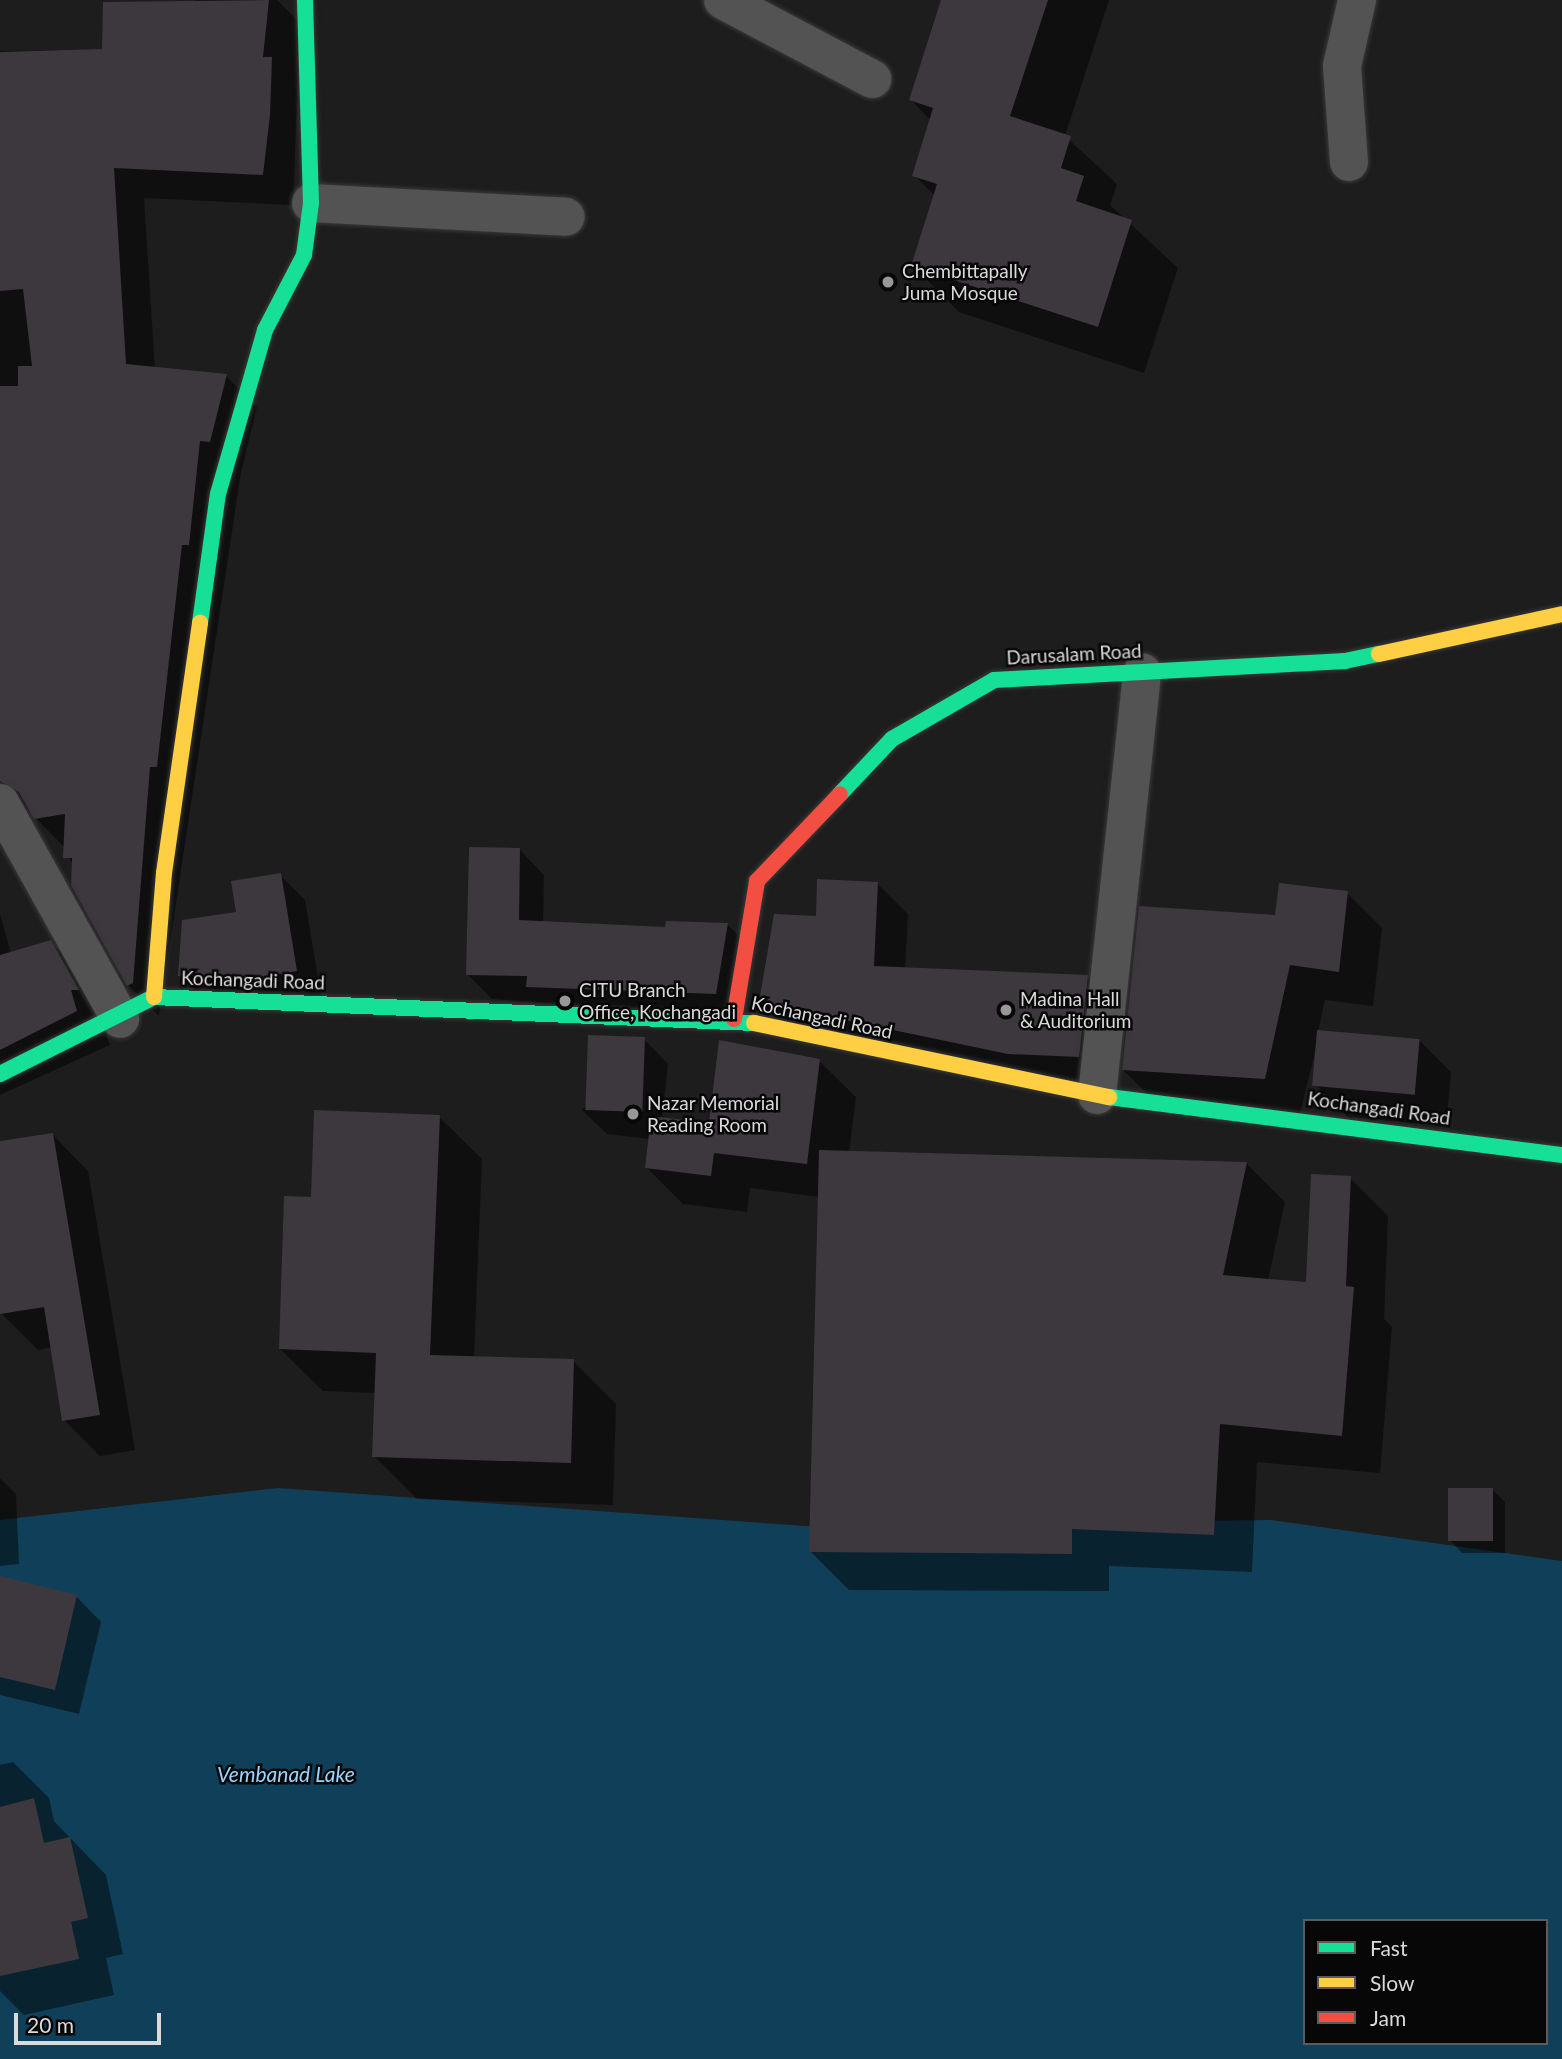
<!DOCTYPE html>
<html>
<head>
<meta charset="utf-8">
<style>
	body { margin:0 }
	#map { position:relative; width:1562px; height:2059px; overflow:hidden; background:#1d1d1d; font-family:Lato,sans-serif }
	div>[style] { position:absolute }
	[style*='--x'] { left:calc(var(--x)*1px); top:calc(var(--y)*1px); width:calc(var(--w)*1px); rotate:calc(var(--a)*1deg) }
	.water>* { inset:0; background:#104059 }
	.shadow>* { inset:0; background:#0007 }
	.building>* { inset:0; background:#3d383e; transform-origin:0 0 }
	.roads { filter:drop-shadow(0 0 2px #393939) drop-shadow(0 0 2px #393939) }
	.street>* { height:38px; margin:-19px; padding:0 19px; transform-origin:19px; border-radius:19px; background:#535354 }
	.fast>* { height:16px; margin:-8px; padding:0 8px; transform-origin:8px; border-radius:8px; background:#16e098 }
	.slow>* { height:16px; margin:-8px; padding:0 8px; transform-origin:8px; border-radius:8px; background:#ffcf43 }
	.jam>* { height:16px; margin:-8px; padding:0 8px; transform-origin:8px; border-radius:8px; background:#f24e42 }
	.dots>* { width:19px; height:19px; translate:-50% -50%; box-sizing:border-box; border:4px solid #070708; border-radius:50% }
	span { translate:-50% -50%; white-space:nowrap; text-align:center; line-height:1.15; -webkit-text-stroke:5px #070708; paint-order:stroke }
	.poi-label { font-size:19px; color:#dadadb }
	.left { translate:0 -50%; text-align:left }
	.street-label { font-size:19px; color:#dadadb }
	.water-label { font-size:21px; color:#99d5fb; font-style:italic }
	.legend { position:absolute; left:1303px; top:1919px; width:245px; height:126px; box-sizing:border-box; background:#070708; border:2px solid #5b5b5c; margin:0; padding:9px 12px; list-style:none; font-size:21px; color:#dadadb }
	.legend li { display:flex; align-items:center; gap:14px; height:35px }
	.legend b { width:35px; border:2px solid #5b5b5c }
	.scale { position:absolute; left:14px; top:2013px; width:147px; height:32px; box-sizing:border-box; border:4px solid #dadadb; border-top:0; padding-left:9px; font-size:21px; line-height:24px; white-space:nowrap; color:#dadadb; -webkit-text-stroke:5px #070708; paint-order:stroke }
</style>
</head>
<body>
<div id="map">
	<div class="water">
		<div style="clip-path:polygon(evenodd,278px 1488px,805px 1526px,1271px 1520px,1562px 1561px,1562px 2059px,0 2059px,0 1520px,278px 1488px,1305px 1921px,1546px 1921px,1546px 2043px,1305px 2043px,1305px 1921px)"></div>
	</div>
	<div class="shadow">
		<div style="clip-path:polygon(196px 0,277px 0,300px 23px,293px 205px,144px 198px,155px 369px,226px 376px,257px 407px,241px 472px,159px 1016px,128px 985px,65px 848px,0 781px,0 51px,104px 50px)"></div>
		<div style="clip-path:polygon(943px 0,1109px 0,1065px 136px,1117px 184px,1110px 205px,1178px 268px,1144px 373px,959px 312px,913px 266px,935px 196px,914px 175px,931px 121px,911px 100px)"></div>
		<div style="clip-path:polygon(520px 850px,544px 875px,543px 923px,667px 929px,727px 924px,752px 949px,740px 1018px,492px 999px,467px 974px)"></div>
		<div style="clip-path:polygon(280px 875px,305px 900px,321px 995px,204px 1000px,179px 975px)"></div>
		<div style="clip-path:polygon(877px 883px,908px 914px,905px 969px,1087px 977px,1118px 1007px,1109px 1087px,792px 1032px,761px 1001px,818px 918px)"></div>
		<div style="clip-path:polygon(1347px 893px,1382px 928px,1373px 1006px,1325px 1000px,1318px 1032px,1419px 1040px,1451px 1072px,1446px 1126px,1348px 1117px,1316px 1085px,1318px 1040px,1300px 1114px,1159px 1105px,1123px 1070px,1277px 917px)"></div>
		<div style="clip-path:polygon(0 914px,11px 954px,50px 942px,85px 976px,110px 1045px,0 1095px)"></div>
		<div style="clip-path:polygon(644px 1039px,668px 1064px,662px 1119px,710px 1125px,819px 1061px,856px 1097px,849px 1153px,1247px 1164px,1285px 1202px,1268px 1280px,1308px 1284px,1350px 1178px,1388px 1216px,1384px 1319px,1392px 1327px,1380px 1473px,1257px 1462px,1252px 1572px,1109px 1566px,1109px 1591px,849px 1590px,811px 1552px,819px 1197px,750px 1188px,747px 1212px,683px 1204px,647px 1168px,650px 1139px,607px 1134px,582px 1110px)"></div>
		<div style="clip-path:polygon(439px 1117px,482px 1159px,474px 1358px,573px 1361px,616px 1404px,613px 1505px,417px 1499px,374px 1456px,376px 1393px,323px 1391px,280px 1349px,313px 1199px)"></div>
		<div style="clip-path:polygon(52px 1134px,88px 1171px,135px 1450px,100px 1456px,64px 1420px,52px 1347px,38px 1350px,2px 1314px,0 1143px)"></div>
		<div style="clip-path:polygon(0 1478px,16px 1494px,19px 1564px,0 1566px)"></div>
		<div style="clip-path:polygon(1492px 1489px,1505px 1502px,1505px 1553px,1462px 1553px,1450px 1540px)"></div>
		<div style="clip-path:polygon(0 1578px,77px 1597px,101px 1622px,79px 1714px,0 1695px)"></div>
		<div style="clip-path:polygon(13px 1762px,49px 1798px,54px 1821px,106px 1875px,123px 1954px,106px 1958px,114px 1995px,24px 2015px,0 1991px,0 1765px)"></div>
	</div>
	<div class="building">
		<div style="clip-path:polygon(269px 0,263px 57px,272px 57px,270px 115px,263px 175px,114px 168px,126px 364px,227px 374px,210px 442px,200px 441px,189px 545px,182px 545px,157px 767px,150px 767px,133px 983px,127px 986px,71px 885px,72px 858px,63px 858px,65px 814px,34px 819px,19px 792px,0 781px,0 386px,18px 386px,18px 366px,32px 366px,23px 289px,0 291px,0 52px,102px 49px,103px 2px)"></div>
		<div style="clip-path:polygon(941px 0,1048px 0,1010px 116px,1071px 136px,1061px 168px,1084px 176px,1076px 201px,1132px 220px,1098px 327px,911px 266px,937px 184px,912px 176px,933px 108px,909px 100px)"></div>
		<div style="clip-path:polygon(469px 847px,520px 848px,519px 920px,665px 927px,666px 921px,728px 923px,716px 994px,526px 987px,527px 976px,466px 975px)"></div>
		<div style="clip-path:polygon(281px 873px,297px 971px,249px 979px,178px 976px,182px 920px,236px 912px,231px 881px)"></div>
		<div style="clip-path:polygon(817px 879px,878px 882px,874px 966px,1088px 975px,1079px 1057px,1008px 1054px,759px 1002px,774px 914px,816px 916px)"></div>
		<div style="clip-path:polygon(1279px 883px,1348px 891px,1339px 972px,1290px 965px,1265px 1079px,1122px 1070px,1139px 906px,1275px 915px)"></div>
		<div style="clip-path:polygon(51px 940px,79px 990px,71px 990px,77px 1011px,0 1050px,0 955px)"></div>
		<div style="left:1317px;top:1030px;width:103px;height:56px;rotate:5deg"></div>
		<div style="left:588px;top:1035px;width:57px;height:75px;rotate:2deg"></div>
		<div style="clip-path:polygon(719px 1040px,820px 1059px,807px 1164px,714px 1153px,711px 1176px,645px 1168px,651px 1116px,709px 1123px)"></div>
		<div style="clip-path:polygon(314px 1110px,440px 1115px,430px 1355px,574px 1359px,571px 1463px,372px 1457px,376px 1353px,279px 1349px,284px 1196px,311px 1197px)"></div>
		<div style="clip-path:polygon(53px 1133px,100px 1415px,62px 1421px,44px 1307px,0 1314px,0 1141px)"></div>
		<div style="clip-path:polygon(819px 1150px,1247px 1162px,1223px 1275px,1306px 1282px,1311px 1174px,1351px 1176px,1346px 1286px,1354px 1287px,1342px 1436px,1220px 1424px,1214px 1535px,1072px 1529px,1072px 1554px,809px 1552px)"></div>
		<div style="left:1448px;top:1488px;width:45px;height:53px"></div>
		<div style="clip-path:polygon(0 1576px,77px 1595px,55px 1690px,0 1677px)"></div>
		<div style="clip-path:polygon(34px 1798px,44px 1843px,70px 1837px,88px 1918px,71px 1922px,79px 1959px,0 1976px,0 1807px)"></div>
	</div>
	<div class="roads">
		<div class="street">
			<div style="--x:723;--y:0;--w:169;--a:27.9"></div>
			<div style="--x:1349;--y:162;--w:96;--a:-94.2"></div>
			<div style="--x:1342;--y:66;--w:68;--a:-77.2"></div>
			<div style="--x:311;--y:203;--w:255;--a:3.1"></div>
			<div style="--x:0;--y:803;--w:247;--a:60.9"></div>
			<div style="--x:1097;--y:1095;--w:425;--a:-83.9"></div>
		</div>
		<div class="fast">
			<div style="--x:200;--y:623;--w:130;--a:-82.1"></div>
			<div style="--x:218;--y:494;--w:171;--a:-74"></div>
			<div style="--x:265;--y:330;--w:85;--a:-62.5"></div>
			<div style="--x:304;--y:255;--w:52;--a:-82.3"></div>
			<div style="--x:311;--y:203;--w:203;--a:-91.7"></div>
			<div style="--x:840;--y:794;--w:76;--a:-46.6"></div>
			<div style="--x:892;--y:739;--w:118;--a:-30"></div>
			<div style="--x:994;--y:680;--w:352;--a:-3.1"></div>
			<div style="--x:1345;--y:661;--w:35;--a:-12"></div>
			<div style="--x:0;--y:1074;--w:172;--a:-26.6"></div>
			<div style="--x:154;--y:997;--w:601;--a:2.48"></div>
			<div style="--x:1109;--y:1097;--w:457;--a:7.3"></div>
		</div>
		<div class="slow">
			<div style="--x:1379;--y:654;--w:187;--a:-12.3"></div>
			<div style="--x:154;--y:997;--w:124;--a:-85.4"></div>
			<div style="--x:164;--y:873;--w:253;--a:-81.8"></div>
			<div style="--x:754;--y:1023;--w:363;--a:11.8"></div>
		</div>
		<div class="jam">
			<div style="--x:734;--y:1019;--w:140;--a:-80.5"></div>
			<div style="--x:757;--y:881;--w:120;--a:-46.3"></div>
		</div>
	</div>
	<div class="dots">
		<div style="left:888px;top:282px;background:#989898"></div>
		<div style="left:565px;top:1001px;background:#989898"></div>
		<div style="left:1006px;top:1010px;background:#989898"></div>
		<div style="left:633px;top:1114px;background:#989898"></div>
	</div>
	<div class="poi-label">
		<span class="left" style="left:902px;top:282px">Chembittapally<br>Juma Mosque</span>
		<span class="left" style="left:579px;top:1001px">CITU Branch<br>Office, Kochangadi</span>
		<span class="left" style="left:1020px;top:1010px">Madina Hall<br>&amp; Auditorium</span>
		<span class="left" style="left:647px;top:1114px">Nazar Memorial<br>Reading Room</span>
	</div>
	<div class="street-label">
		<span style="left:1074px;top:654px;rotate:-3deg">Darusalam Road</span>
		<span style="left:253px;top:980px;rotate:2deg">Kochangadi Road</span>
		<span style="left:822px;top:1017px;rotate:12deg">Kochangadi Road</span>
		<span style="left:1379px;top:1108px;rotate:8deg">Kochangadi Road</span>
	</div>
	<div class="water-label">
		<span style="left:286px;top:1774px">Vembanad Lake</span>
	</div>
	<ul class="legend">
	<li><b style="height:9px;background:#16e098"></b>Fast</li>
	<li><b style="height:9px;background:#ffcf43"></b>Slow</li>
	<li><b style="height:9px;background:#f24e42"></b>Jam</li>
	</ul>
	<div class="scale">20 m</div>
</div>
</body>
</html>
